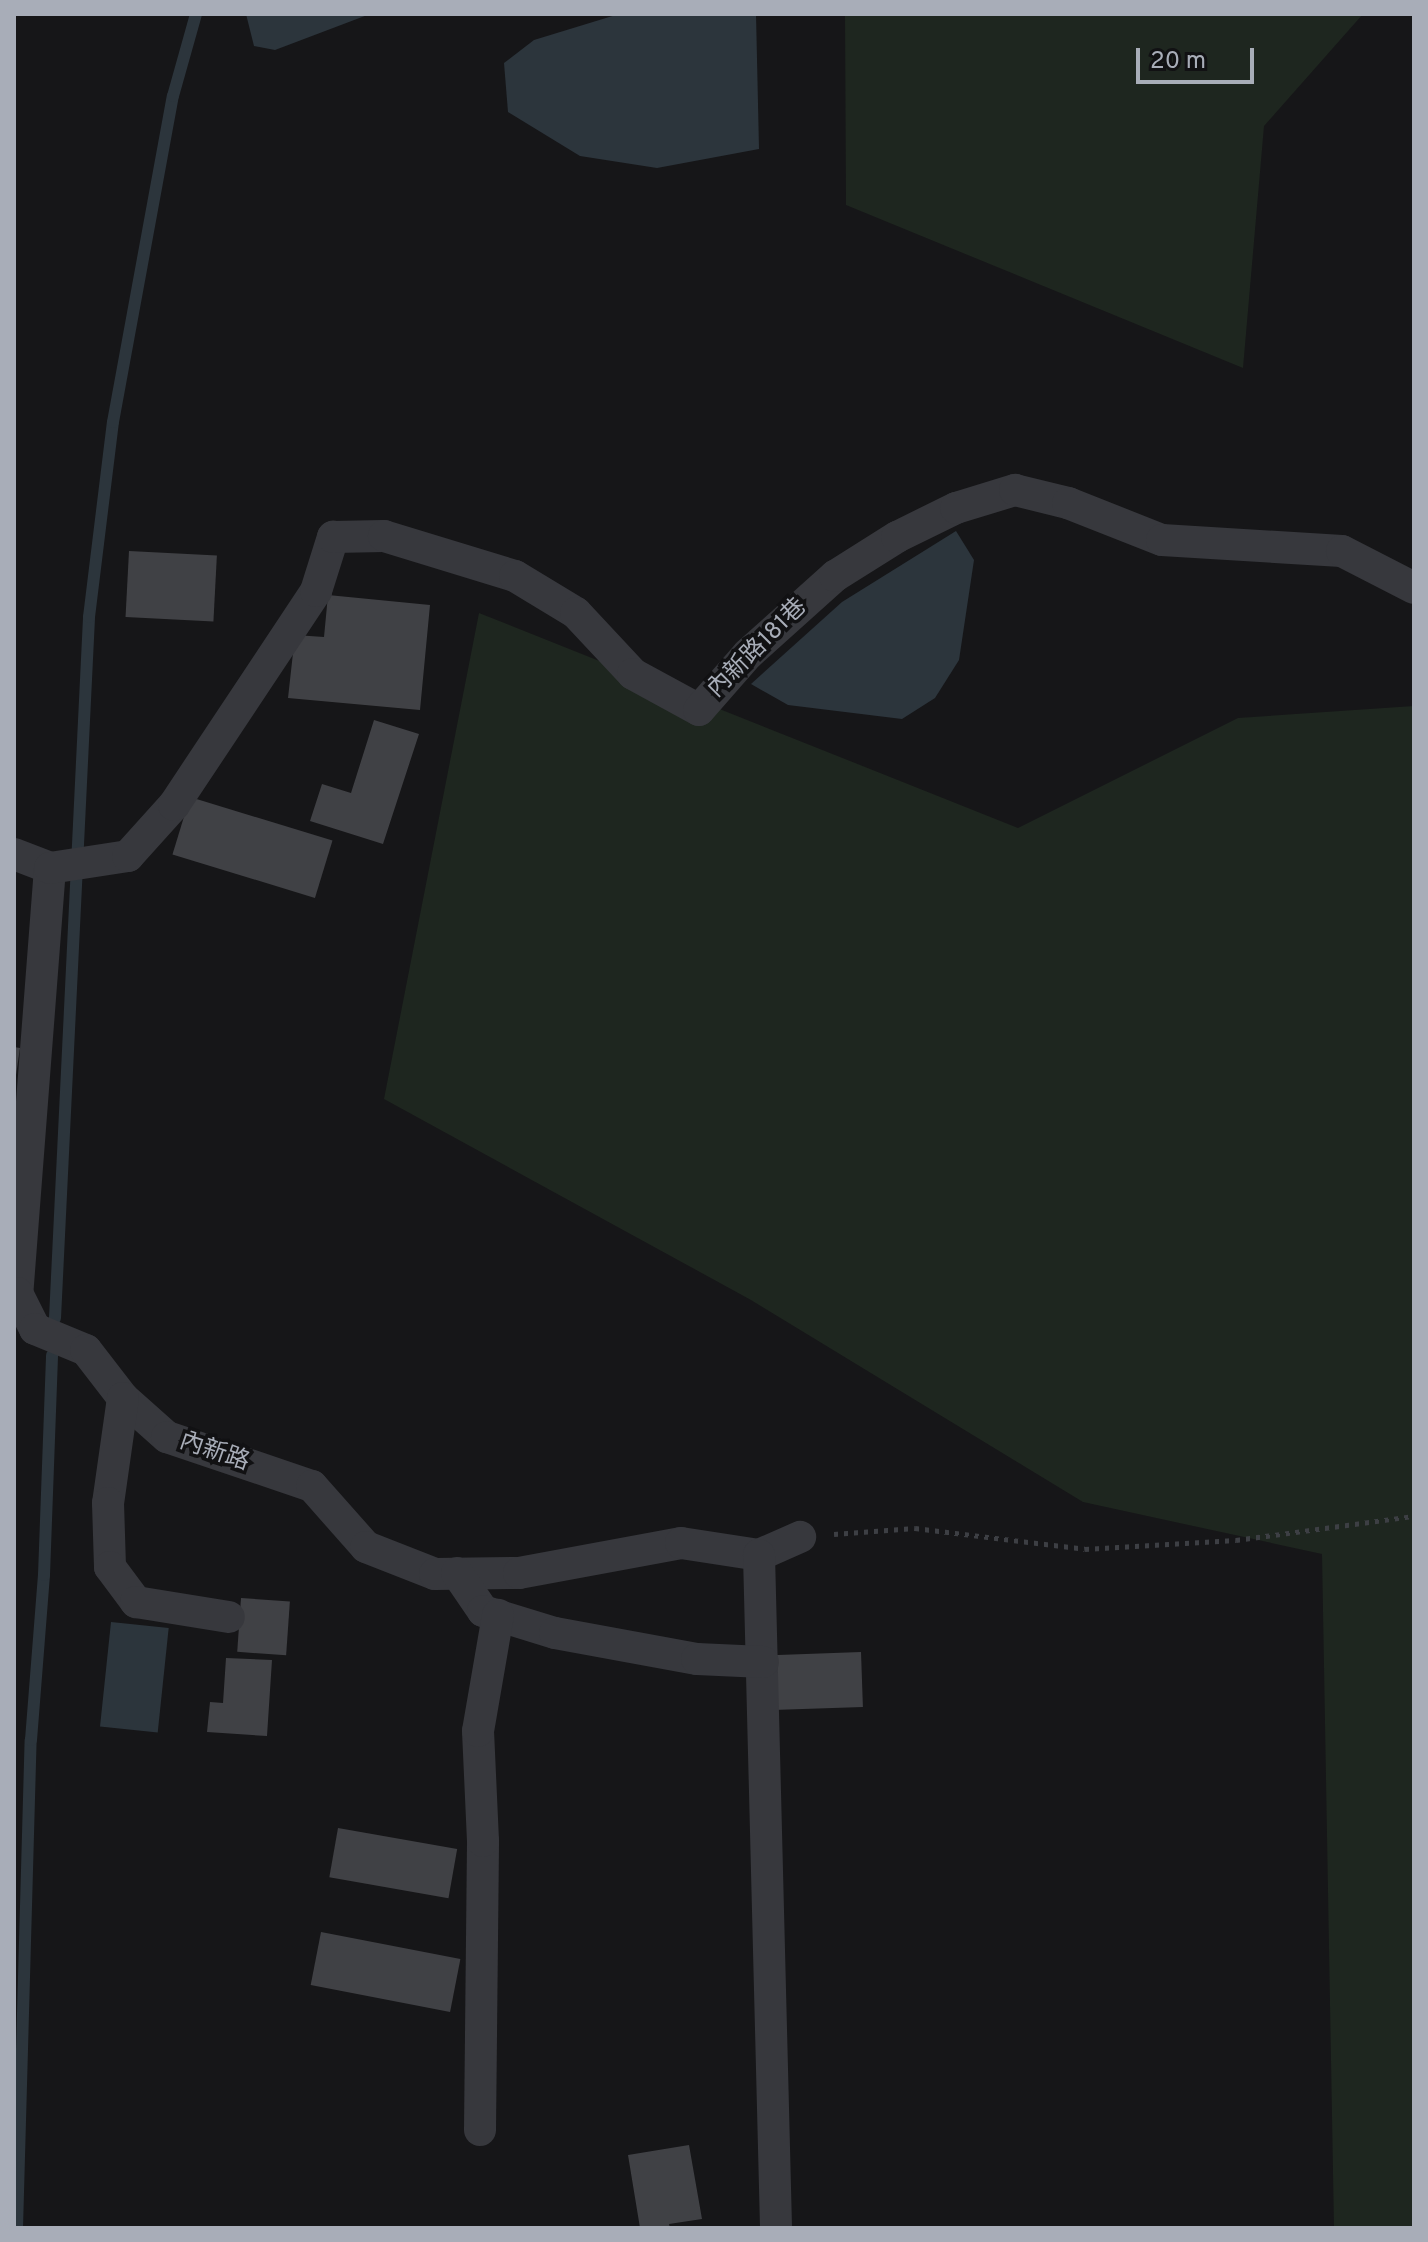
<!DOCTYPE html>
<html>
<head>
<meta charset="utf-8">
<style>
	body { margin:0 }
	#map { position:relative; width:1428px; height:2242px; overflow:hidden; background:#161618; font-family:Overpass,"Noto Sans TC",sans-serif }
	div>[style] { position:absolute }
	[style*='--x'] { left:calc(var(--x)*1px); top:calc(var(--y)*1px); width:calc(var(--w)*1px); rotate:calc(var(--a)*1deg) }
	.green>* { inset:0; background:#1e261f }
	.water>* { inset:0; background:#2c353c; transform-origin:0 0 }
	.stream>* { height:12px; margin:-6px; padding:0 6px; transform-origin:6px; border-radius:6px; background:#2c353c }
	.building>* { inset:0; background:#404145; transform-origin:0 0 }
	.path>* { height:5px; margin-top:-2.5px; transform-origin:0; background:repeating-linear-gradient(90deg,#3d3f44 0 4px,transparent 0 10px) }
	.minor>* { height:32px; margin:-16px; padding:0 16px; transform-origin:16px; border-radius:16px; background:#37383d }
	span { translate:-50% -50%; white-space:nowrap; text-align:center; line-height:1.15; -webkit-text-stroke:7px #111113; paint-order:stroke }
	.street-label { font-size:24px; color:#a8adb8 }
	.frame { position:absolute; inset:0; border:16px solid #a8adb8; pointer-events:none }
	.scale { position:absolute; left:1136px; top:48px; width:118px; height:36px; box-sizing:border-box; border:4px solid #a8adb8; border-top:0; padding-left:10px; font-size:24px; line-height:28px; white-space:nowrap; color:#a8adb8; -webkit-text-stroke:6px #111113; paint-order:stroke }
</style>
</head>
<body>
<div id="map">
	<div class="green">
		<div style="clip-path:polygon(845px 14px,1363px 14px,1264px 126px,1243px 368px,846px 205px)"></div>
		<div style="clip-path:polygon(479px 613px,1018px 828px,1238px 718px,1414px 706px,1414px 2228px,1334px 2228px,1322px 1554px,1083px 1502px,751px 1300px,384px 1099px)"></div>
	</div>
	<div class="water">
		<div style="clip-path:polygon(246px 14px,370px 14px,275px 50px,254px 46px)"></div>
		<div style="clip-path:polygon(619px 14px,756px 14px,759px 149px,657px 168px,580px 156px,508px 112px,504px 63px,534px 40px)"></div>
		<div style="clip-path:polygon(956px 531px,974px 560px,959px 660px,935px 698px,902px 719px,788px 705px,751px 684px,842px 602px)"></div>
		<div style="left:111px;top:1622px;width:58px;height:105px;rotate:6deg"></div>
	</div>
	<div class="stream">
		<div style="--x:55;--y:1318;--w:702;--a:-87.22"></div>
		<div style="--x:89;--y:617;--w:196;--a:-83"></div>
		<div style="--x:113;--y:422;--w:331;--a:-79.6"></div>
		<div style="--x:173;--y:96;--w:85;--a:-74.3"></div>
		<div style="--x:17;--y:2228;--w:488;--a:-88.4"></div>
		<div style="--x:31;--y:1740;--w:166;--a:-85.5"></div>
		<div style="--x:44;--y:1575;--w:220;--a:-87.9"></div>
	</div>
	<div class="building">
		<div style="left:129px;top:551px;width:88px;height:66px;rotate:3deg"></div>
		<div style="clip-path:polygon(328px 595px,430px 605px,420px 710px,288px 698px,295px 635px,324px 637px)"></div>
		<div style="clip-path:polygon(374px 720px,419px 734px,383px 844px,310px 821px,322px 784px,351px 793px)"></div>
		<div style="left:190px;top:797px;width:149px;height:60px;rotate:17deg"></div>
		<div style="clip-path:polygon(14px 1047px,20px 1048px,16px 1075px,14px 1075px)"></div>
		<div style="left:241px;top:1598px;width:49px;height:54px;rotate:4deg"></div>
		<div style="left:861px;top:1652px;width:55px;height:90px;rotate:88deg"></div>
		<div style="clip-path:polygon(226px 1658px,272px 1660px,267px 1736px,207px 1732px,210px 1702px,223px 1703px)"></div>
		<div style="left:338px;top:1828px;width:121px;height:50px;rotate:10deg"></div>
		<div style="left:321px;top:1932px;width:142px;height:54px;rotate:11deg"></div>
		<div style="clip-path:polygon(689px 2145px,702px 2219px,669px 2224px,670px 2228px,640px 2228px,628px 2155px)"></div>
	</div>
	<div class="path">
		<div style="--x:834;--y:1534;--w:81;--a:-4.2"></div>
		<div style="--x:915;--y:1528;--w:171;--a:7"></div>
		<div style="--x:1085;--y:1549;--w:151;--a:-3.4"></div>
		<div style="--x:1236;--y:1540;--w:180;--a:-7.7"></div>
	</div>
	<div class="minor">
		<div style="--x:14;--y:854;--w:39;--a:21"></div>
		<div style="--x:50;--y:868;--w:426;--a:94.4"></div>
		<div style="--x:17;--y:1293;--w:40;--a:63.4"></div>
		<div style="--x:35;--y:1329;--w:55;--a:22.4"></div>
		<div style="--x:86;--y:1350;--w:61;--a:52.4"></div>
		<div style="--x:123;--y:1398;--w:59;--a:41.6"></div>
		<div style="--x:167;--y:1437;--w:153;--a:18.7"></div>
		<div style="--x:312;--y:1486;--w:81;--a:48.5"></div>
		<div style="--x:366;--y:1547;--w:74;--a:21.4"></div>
		<div style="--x:435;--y:1574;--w:84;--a:-0.7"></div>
		<div style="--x:519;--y:1573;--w:165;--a:-10.5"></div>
		<div style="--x:681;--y:1543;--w:79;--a:8.7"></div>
		<div style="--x:759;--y:1555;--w:45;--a:-23.7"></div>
		<div style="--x:50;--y:868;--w:79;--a:-8.7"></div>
		<div style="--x:128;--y:856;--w:69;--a:-48"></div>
		<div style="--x:174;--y:805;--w:257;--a:-56.4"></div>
		<div style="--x:316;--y:591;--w:57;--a:-72.5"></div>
		<div style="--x:333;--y:537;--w:51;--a:-1.1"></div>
		<div style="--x:384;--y:536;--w:137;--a:17"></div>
		<div style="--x:515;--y:576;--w:71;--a:31.2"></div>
		<div style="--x:576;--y:613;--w:83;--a:46.9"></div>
		<div style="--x:633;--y:674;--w:75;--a:28.6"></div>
		<div style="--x:699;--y:710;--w:74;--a:-48.8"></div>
		<div style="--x:748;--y:654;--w:117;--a:-41.9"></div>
		<div style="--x:835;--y:576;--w:73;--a:-32.2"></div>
		<div style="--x:897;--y:537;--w:66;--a:-26.2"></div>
		<div style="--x:956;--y:508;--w:62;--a:-17"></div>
		<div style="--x:1015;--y:490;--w:55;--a:13.8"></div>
		<div style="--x:1068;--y:503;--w:101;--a:21.5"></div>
		<div style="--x:1162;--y:540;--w:180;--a:3.5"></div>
		<div style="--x:1342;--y:551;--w:81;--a:27.2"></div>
		<div style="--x:123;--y:1398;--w:106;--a:98.1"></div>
		<div style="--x:108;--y:1503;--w:64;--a:88.2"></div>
		<div style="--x:110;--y:1567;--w:44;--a:53.4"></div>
		<div style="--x:136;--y:1602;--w:94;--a:9.2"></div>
		<div style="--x:759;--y:1555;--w:673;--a:88.55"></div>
		<div style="--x:457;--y:1573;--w:46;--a:55.6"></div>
		<div style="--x:483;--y:1611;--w:75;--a:17"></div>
		<div style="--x:555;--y:1633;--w:144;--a:10.4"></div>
		<div style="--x:697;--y:1659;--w:66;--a:2.6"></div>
		<div style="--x:480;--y:2130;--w:289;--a:-89.4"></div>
		<div style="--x:483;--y:1841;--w:110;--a:-92.6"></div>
		<div style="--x:478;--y:1731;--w:118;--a:-80.2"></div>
	</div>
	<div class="street-label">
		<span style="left:758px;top:649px;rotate:-45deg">內新路181巷</span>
		<span style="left:214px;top:1453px;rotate:19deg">內新路</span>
	</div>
	<div class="frame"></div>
	<div class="scale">20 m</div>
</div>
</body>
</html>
